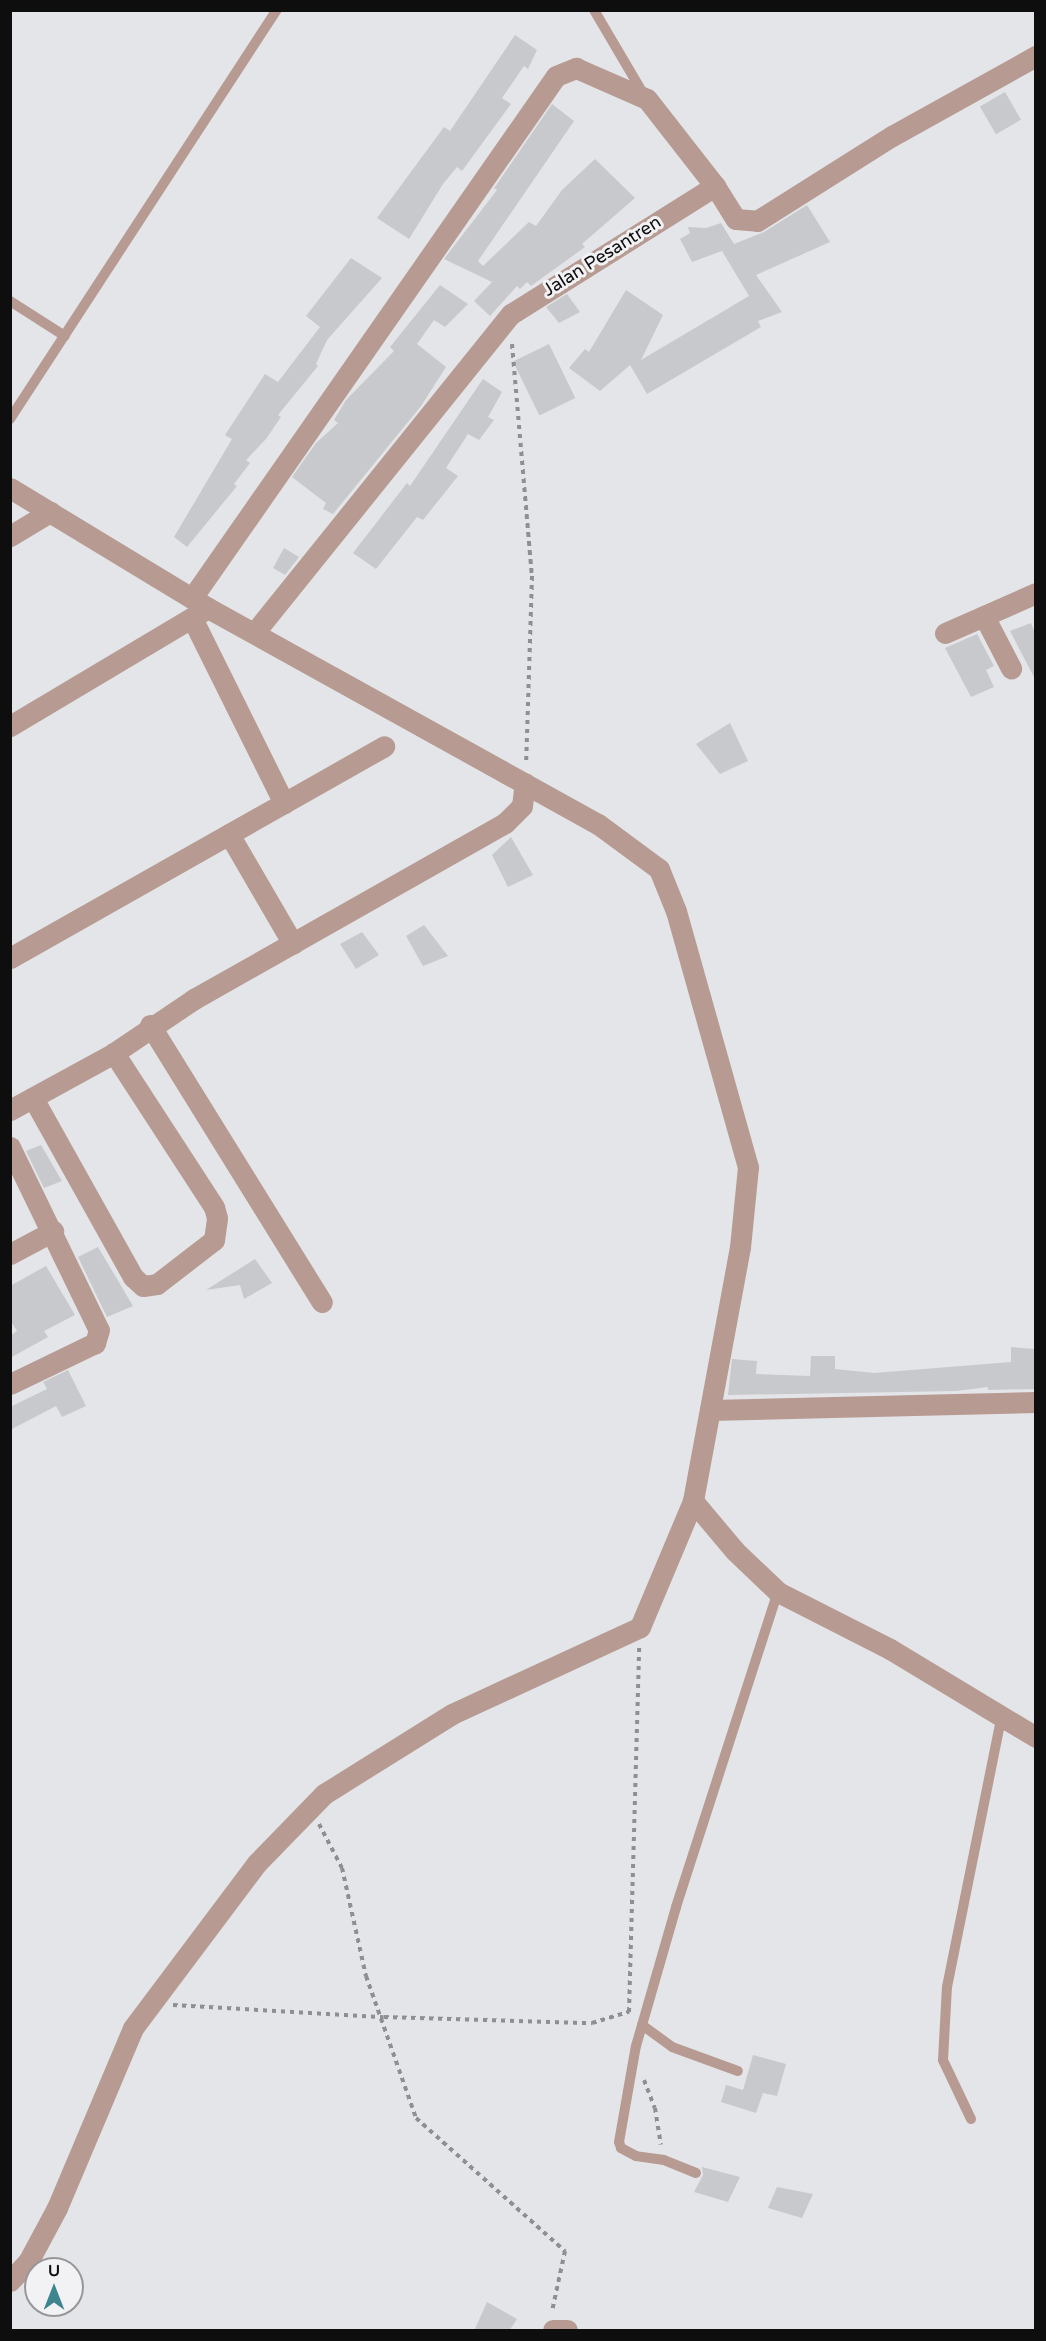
<!DOCTYPE html>
<html>
<head>
<meta charset="utf-8">
<style>
	body { margin:0 }
	#map { position:relative; width:1046px; height:2341px; overflow:hidden; background:#e4e5e8; font-family:"Varela Round",sans-serif }
	div>[style] { position:absolute }
	[style*='--x'] { left:calc(var(--x)*1px); top:calc(var(--y)*1px); width:calc(var(--w)*1px); rotate:calc(var(--a)*1deg) }
	.building>* { inset:0; background:#c8c9cc; transform-origin:0 0 }
	.path>* { height:4px; margin-top:-2px; transform-origin:0; background:repeating-linear-gradient(90deg,#8e8f91 0 4.5px,transparent 0 9px) }
	.service>* { height:10px; margin:-5px; padding:0 5px; transform-origin:5px; border-radius:5px; background:#b79b93 }
	.minor>* { height:21px; margin:-10.5px; padding:0 10.5px; transform-origin:10.5px; border-radius:10.5px; background:#b79b93 }
	span { translate:-50% -50%; white-space:nowrap; text-align:center; line-height:1.15; -webkit-text-stroke:6px #f2f2f5; paint-order:stroke }
	.street-label { font-size:18px; color:#0e0e0f }
	.frame { position:absolute; inset:0; border:12px solid #0e0e0f; pointer-events:none }
	.north { position:absolute; left:24px; top:2257px; width:60px; height:60px; box-sizing:border-box; background:#f2f2f5; border:2px solid #979799; border-radius:50%; rotate:0deg; font-size:16px; font-weight:700; line-height:24px; text-align:center; color:#0e0e0f }
	.north::after { content:''; display:block; margin:auto; width:21px; height:27px; background:#3f8590; clip-path:polygon(50% 0,100% 100%,50% 72%,0 100%) }
</style>
</head>
<body>
<div id="map">
	<div class="building">
		<div style="clip-path:polygon(515px 35px,537px 50px,528px 69px,524px 66px,502px 98px,511px 104px,462px 171px,457px 167px,443px 184px,409px 239px,377px 218px,444px 127px,450px 131px)"></div>
		<div style="left:1005px;top:92px;width:32px;height:29px;rotate:60deg"></div>
		<div style="clip-path:polygon(552px 104px,574px 121px,478px 261px,483px 266px,529px 222px,536px 226px,562px 190px,595px 159px,635px 198px,582px 244px,585px 247px,531px 286px,527px 282px,520px 289px,517px 286px,490px 316px,474px 301px,492px 282px,444px 259px,497px 190px,494px 188px,497px 184px)"></div>
		<div style="clip-path:polygon(807px 205px,830px 242px,756px 275px,782px 312px,758px 321px,761px 327px,647px 394px,630px 365px,600px 391px,569px 368px,585px 349px,589px 352px,626px 290px,663px 315px,641px 360px,749px 296px,722px 251px,692px 262px,680px 239px,690px 233px,688px 227px,706px 228px,721px 223px,734px 244px,764px 232px)"></div>
		<div style="clip-path:polygon(351px 258px,382px 278px,327px 340px,316px 364px,318px 366px,278px 415px,281px 417px,266px 439px,246px 460px,250px 463px,234px 484px,237px 486px,187px 547px,174px 537px,232px 439px,225px 435px,265px 374px,278px 382px,320px 327px,306px 316px)"></div>
		<div style="clip-path:polygon(440px 285px,468px 304px,445px 327px,434px 320px,417px 344px,446px 367px,421px 406px,333px 514px,323px 509px,326px 503px,292px 477px,316px 443px,338px 423px,334px 420px,346px 400px,394px 351px,390px 347px)"></div>
		<div style="clip-path:polygon(567px 294px,580px 312px,559px 323px,546px 307px)"></div>
		<div style="left:549px;top:344px;width:60px;height:40px;rotate:64deg"></div>
		<div style="clip-path:polygon(483px 379px,502px 392px,488px 417px,494px 420px,479px 440px,468px 434px,446px 468px,458px 476px,423px 520px,417px 517px,376px 569px,353px 553px,407px 483px,410px 486px)"></div>
		<div style="clip-path:polygon(284px 548px,299px 557px,285px 575px,273px 568px)"></div>
		<div style="clip-path:polygon(1031px 623px,1035px 633px,1035px 679px,1010px 631px)"></div>
		<div style="clip-path:polygon(977px 634px,994px 666px,986px 670px,994px 687px,971px 697px,945px 648px)"></div>
		<div style="clip-path:polygon(730px 723px,748px 761px,720px 774px,696px 744px)"></div>
		<div style="clip-path:polygon(511px 837px,533px 875px,508px 887px,492px 855px)"></div>
		<div style="clip-path:polygon(424px 925px,448px 956px,423px 966px,406px 936px)"></div>
		<div style="clip-path:polygon(362px 932px,379px 955px,356px 969px,340px 944px)"></div>
		<div style="clip-path:polygon(41px 1145px,62px 1181px,44px 1188px,26px 1151px)"></div>
		<div style="clip-path:polygon(98px 1247px,133px 1306px,107px 1317px,78px 1257px)"></div>
		<div style="clip-path:polygon(255px 1259px,272px 1283px,244px 1299px,240px 1285px,206px 1290px)"></div>
		<div style="clip-path:polygon(46px 1266px,75px 1315px,44px 1331px,48px 1337px,10px 1358px,10px 1336px,17px 1331px,10px 1320px,10px 1286px)"></div>
		<div style="clip-path:polygon(1011px 1347px,1035px 1349px,1035px 1389px,988px 1390px,988px 1387px,956px 1391px,728px 1395px,732px 1359px,757px 1361px,756px 1374px,810px 1376px,811px 1356px,835px 1356px,835px 1369px,874px 1373px,1011px 1362px)"></div>
		<div style="clip-path:polygon(68px 1370px,86px 1406px,62px 1417px,56px 1406px,10px 1430px,10px 1407px,47px 1389px,43px 1382px)"></div>
		<div style="clip-path:polygon(753px 2055px,786px 2064px,777px 2096px,763px 2093px,756px 2113px,721px 2102px,726px 2085px,743px 2090px)"></div>
		<div style="clip-path:polygon(702px 2167px,740px 2177px,728px 2202px,694px 2192px,703px 2175px)"></div>
		<div style="clip-path:polygon(777px 2187px,813px 2194px,802px 2218px,768px 2208px)"></div>
		<div style="clip-path:polygon(487px 2302px,517px 2319px,509px 2331px,474px 2331px)"></div>
	</div>
	<div class="path">
		<div style="--x:512;--y:344;--w:233;--a:85.1"></div>
		<div style="--x:532;--y:576;--w:186;--a:91.8"></div>
		<div style="--x:319;--y:1824;--w:50;--a:62.4"></div>
		<div style="--x:342;--y:1868;--w:111;--a:77.5"></div>
		<div style="--x:366;--y:1976;--w:151;--a:70.6"></div>
		<div style="--x:416;--y:2118;--w:200;--a:41.8"></div>
		<div style="--x:565;--y:2251;--w:61;--a:102.2"></div>
		<div style="--x:173;--y:2005;--w:211;--a:3.3"></div>
		<div style="--x:384;--y:2017;--w:208;--a:1.7"></div>
		<div style="--x:592;--y:2023;--w:39;--a:-17"></div>
		<div style="--x:629;--y:2012;--w:365;--a:-88.4"></div>
		<div style="--x:644;--y:2080;--w:30;--a:69"></div>
		<div style="--x:655;--y:2108;--w:37;--a:81"></div>
	</div>
	<div class="service">
		<div style="--x:594;--y:10;--w:99;--a:59.5"></div>
		<div style="--x:10;--y:301;--w:65;--a:32.5"></div>
		<div style="--x:10;--y:419;--w:488;--a:-56.9"></div>
		<div style="--x:642;--y:2025;--w:37;--a:36"></div>
		<div style="--x:672;--y:2047;--w:70;--a:20"></div>
		<div style="--x:971;--y:2119;--w:65;--a:-115.4"></div>
		<div style="--x:943;--y:2060;--w:73;--a:-86.9"></div>
		<div style="--x:947;--y:1987;--w:273;--a:-78.6"></div>
		<div style="--x:696;--y:2173;--w:35;--a:-158"></div>
		<div style="--x:664;--y:2160;--w:28;--a:-172"></div>
		<div style="--x:636;--y:2156;--w:17;--a:-152"></div>
		<div style="--x:621;--y:2148;--w:6;--a:-108"></div>
		<div style="--x:619;--y:2142;--w:97;--a:-80"></div>
		<div style="--x:636;--y:2046;--w:145;--a:-73.9"></div>
		<div style="--x:676;--y:1907;--w:331;--a:-72.1"></div>
	</div>
	<div class="minor">
		<div style="--x:10;--y:488;--w:232;--a:31.2"></div>
		<div style="--x:208;--y:608;--w:446;--a:29"></div>
		<div style="--x:598;--y:824;--w:76;--a:36.4"></div>
		<div style="--x:659;--y:869;--w:45;--a:68"></div>
		<div style="--x:676;--y:911;--w:266;--a:74.3"></div>
		<div style="--x:748;--y:1167;--w:80;--a:95.7"></div>
		<div style="--x:740;--y:1247;--w:258;--a:100.5"></div>
		<div style="--x:693;--y:1501;--w:65;--a:50"></div>
		<div style="--x:735;--y:1551;--w:59;--a:43.6"></div>
		<div style="--x:778;--y:1592;--w:126;--a:27"></div>
		<div style="--x:890;--y:1649;--w:170;--a:31.1"></div>
		<div style="--x:10;--y:536;--w:47;--a:-31"></div>
		<div style="--x:192;--y:598;--w:636;--a:-55.11"></div>
		<div style="--x:556;--y:76;--w:22;--a:-22"></div>
		<div style="--x:576;--y:68;--w:77;--a:23.6"></div>
		<div style="--x:647;--y:99;--w:110;--a:52"></div>
		<div style="--x:984;--y:616;--w:59;--a:62.6"></div>
		<div style="--x:192;--y:618;--w:207;--a:63.6"></div>
		<div style="--x:255;--y:632;--w:408;--a:-51.2"></div>
		<div style="--x:511;--y:314;--w:241;--a:-32.1"></div>
		<div style="--x:715;--y:186;--w:39;--a:58"></div>
		<div style="--x:736;--y:219;--w:21;--a:5"></div>
		<div style="--x:757;--y:221;--w:160;--a:-32.2"></div>
		<div style="--x:892;--y:136;--w:165;--a:-29.1"></div>
		<div style="--x:945;--y:633;--w:99;--a:-23.7"></div>
		<div style="--x:10;--y:726;--w:230;--a:-30.8"></div>
		<div style="--x:229;--y:834;--w:127;--a:59.8"></div>
		<div style="--x:10;--y:958;--w:430;--a:-29.5"></div>
		<div style="--x:150;--y:1025;--w:326;--a:58.2"></div>
		<div style="--x:33;--y:1098;--w:205;--a:60.8"></div>
		<div style="--x:133;--y:1277;--w:13;--a:42"></div>
		<div style="--x:143;--y:1286;--w:14;--a:-8"></div>
		<div style="--x:157;--y:1284;--w:72;--a:-37.7"></div>
		<div style="--x:214;--y:1240;--w:22;--a:-82"></div>
		<div style="--x:217;--y:1218;--w:11;--a:-105"></div>
		<div style="--x:214;--y:1207;--w:184;--a:-123"></div>
		<div style="--x:10;--y:1110;--w:119;--a:-28.7"></div>
		<div style="--x:114;--y:1053;--w:97;--a:-34"></div>
		<div style="--x:194;--y:999;--w:357;--a:-29.5"></div>
		<div style="--x:505;--y:823;--w:24;--a:-45"></div>
		<div style="--x:522;--y:806;--w:23;--a:-83"></div>
		<div style="--x:10;--y:1147;--w:203;--a:64.1"></div>
		<div style="--x:99;--y:1330;--w:14;--a:107"></div>
		<div style="--x:95;--y:1343;--w:94;--a:154.2"></div>
		<div style="--x:10;--y:1254;--w:49;--a:-28.1"></div>
		<div style="--x:710;--y:1410;--w:326;--a:-1.4"></div>
		<div style="--x:10;--y:2281;--w:26;--a:-47"></div>
		<div style="--x:28;--y:2262;--w:61;--a:-61.8"></div>
		<div style="--x:57;--y:2208;--w:195;--a:-67.1"></div>
		<div style="--x:133;--y:2028;--w:206;--a:-53.1"></div>
		<div style="--x:257;--y:1863;--w:96;--a:-45.8"></div>
		<div style="--x:324;--y:1794;--w:151;--a:-32"></div>
		<div style="--x:452;--y:1714;--w:207;--a:-24.8"></div>
		<div style="--x:640;--y:1627;--w:137;--a:-67.2"></div>
		<div style="--x:553;--y:2330;--w:14;--a:0"></div>
	</div>
	<div class="street-label">
		<span style="left:602px;top:256px;rotate:-32deg">Jalan Pesantren</span>
	</div>
	<div class="frame"></div>
	<div class="north">U</div>
</div>
</body>
</html>
